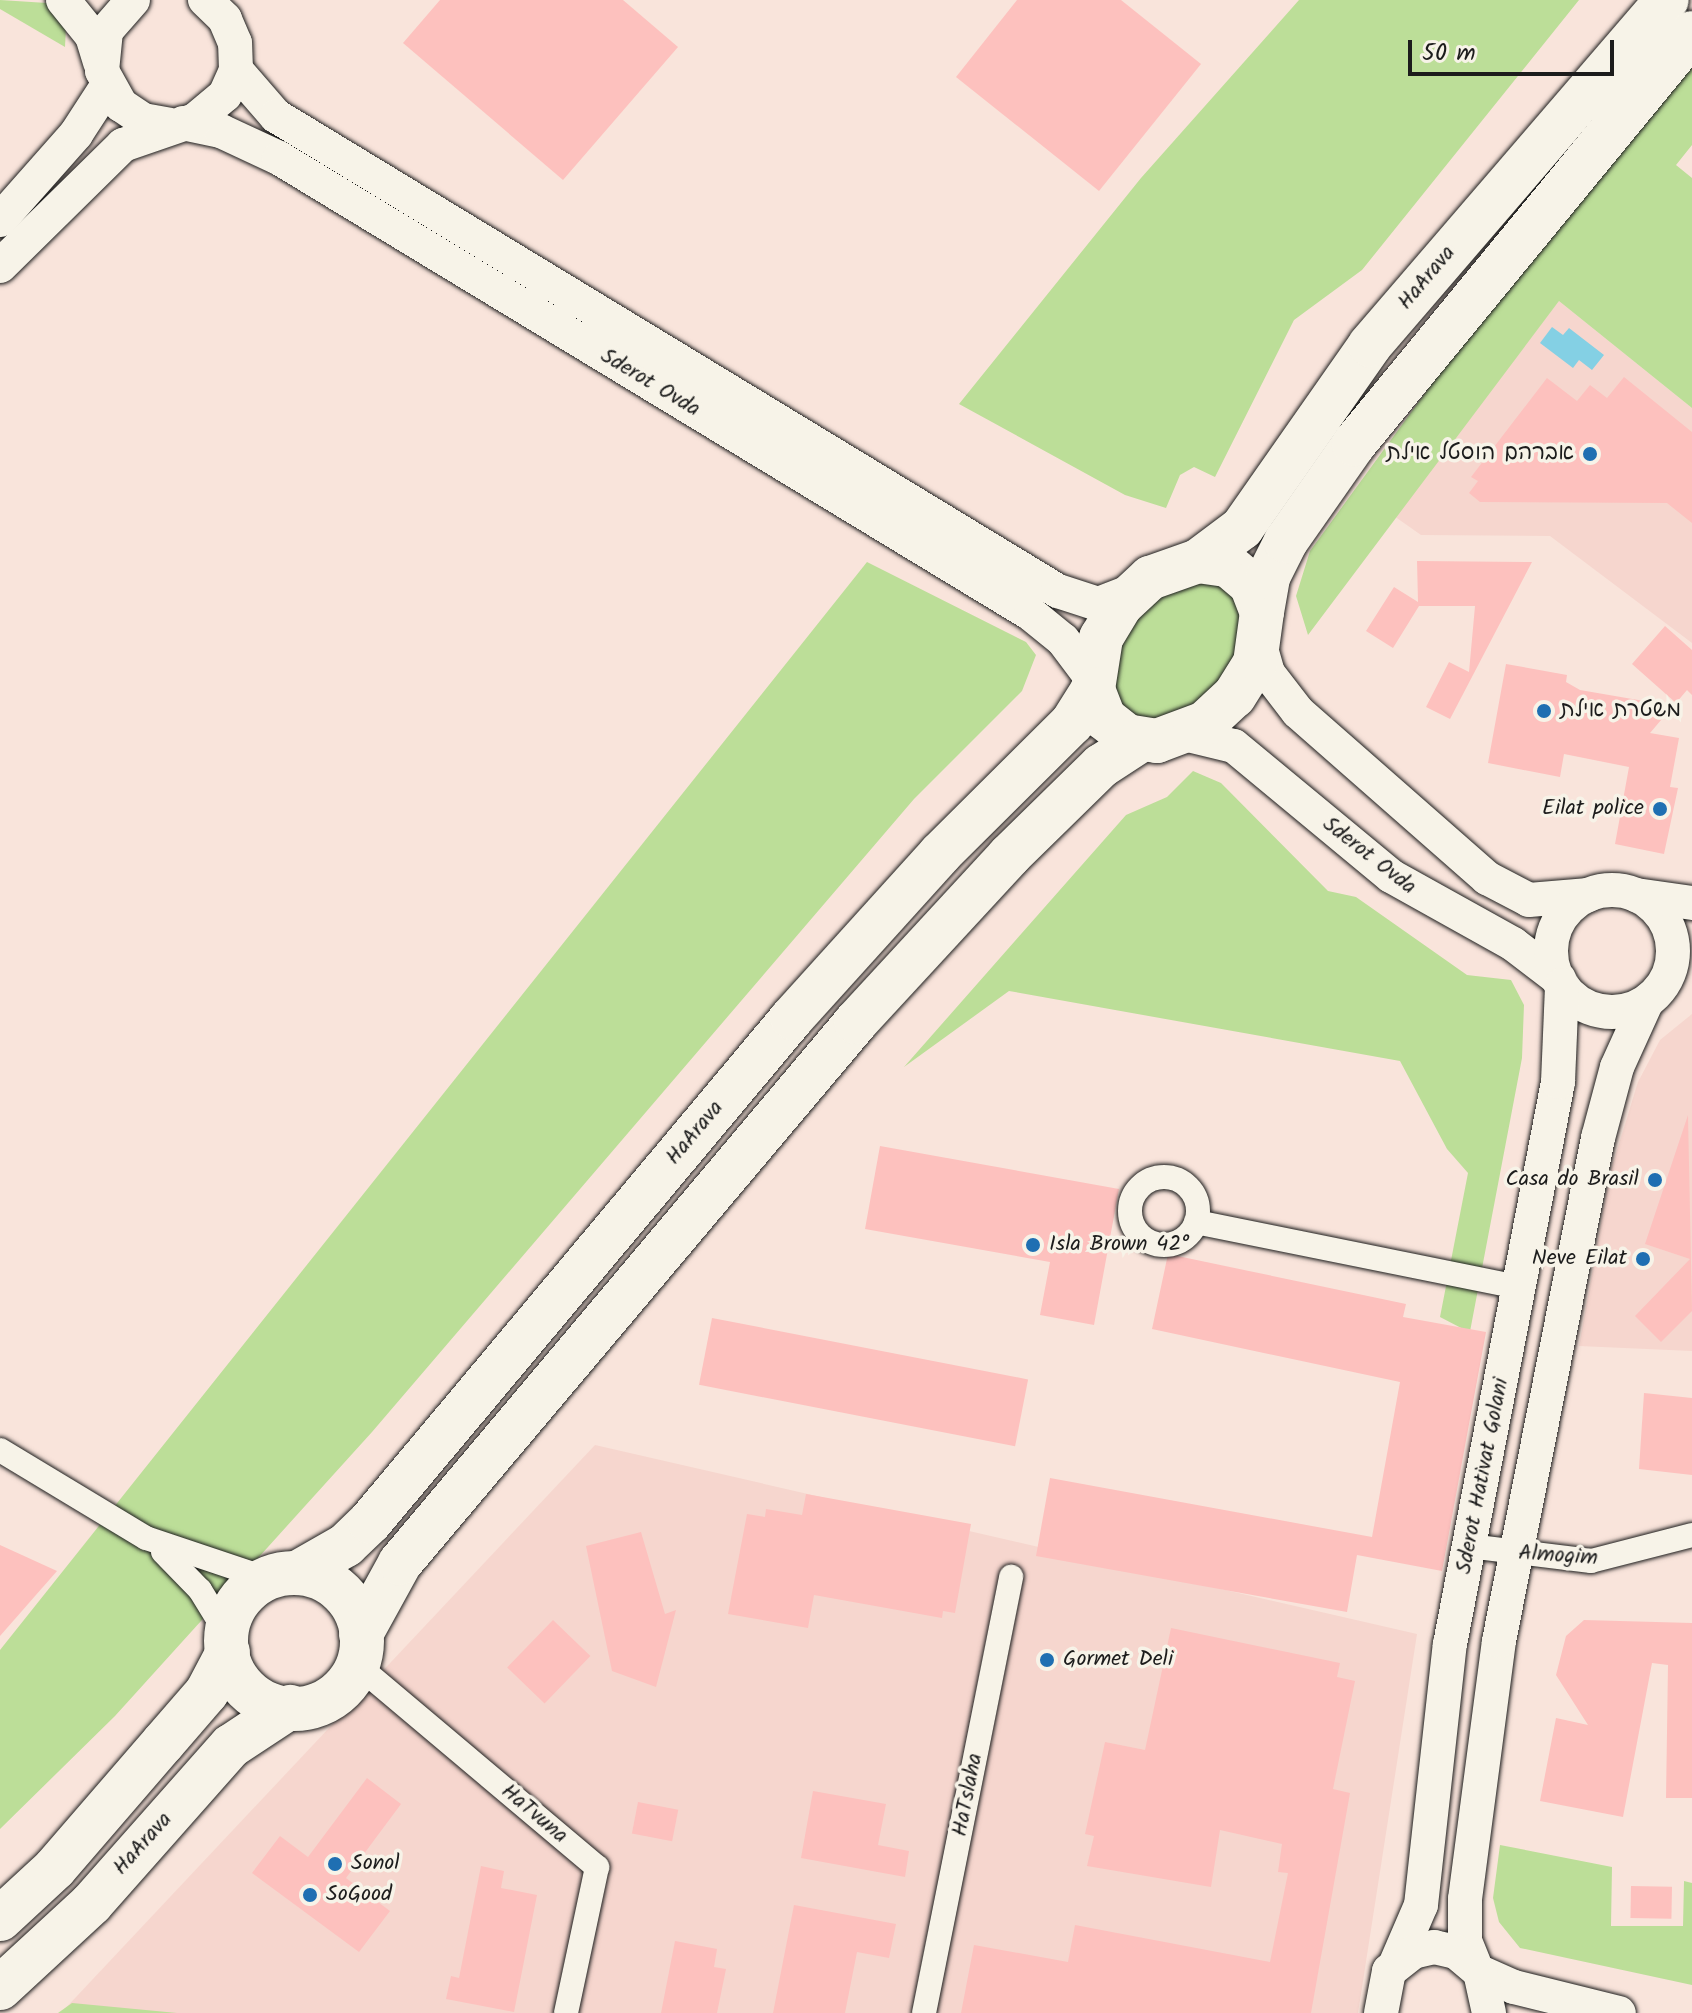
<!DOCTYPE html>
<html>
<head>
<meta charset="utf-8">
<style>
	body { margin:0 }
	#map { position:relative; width:1692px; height:2013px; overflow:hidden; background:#f9e4db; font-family:Kalam,"Playpen Sans Hebrew",sans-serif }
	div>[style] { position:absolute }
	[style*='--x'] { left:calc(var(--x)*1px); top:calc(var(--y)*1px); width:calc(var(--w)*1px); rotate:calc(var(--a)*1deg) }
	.built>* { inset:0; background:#f6d6ce }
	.green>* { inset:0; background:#bcde98 }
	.water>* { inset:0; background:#84d0e4 }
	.building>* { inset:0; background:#fdc1be; transform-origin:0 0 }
	.roads { filter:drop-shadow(0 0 2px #1c1c1c) drop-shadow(0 0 2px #1c1c1c) }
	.street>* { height:24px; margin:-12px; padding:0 12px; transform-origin:12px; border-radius:12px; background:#f7f3e8 }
	.street>.ring { margin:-12px; padding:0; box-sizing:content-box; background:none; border:24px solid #f7f3e8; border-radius:50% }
	.secondary>* { height:34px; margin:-17px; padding:0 17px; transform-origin:17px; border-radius:17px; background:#f7f3e8 }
	.secondary>.ring { margin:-17px; padding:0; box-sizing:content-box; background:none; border:34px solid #f7f3e8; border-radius:50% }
	.highway>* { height:44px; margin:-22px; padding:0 22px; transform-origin:22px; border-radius:22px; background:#f7f3e8 }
	.highway>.ring { margin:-22px; padding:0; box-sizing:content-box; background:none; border:44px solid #f7f3e8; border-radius:50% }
	.dots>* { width:22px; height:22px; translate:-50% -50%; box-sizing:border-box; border:4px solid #f7f3e8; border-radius:50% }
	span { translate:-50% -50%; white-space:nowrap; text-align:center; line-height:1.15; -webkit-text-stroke:7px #f7f3e8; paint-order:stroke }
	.street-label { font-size:22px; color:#1c1c1c }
	.poi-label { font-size:22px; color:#1c1c1c }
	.right { translate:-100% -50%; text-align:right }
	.left { translate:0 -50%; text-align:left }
	.scale { position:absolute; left:1408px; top:40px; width:206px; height:36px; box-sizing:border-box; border:4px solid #1c1c1c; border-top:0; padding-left:10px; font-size:24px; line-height:28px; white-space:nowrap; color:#1c1c1c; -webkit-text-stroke:6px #f7f3e8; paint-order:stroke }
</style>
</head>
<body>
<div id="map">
	<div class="built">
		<div style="clip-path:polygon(1559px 301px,1692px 408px,1692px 643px,1550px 536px,1421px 535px,1394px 516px)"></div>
		<div style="clip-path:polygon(1692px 1014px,1692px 1351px,1579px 1346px,1610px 1173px,1638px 1082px,1660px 1040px)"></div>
		<div style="clip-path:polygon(595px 1445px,1417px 1634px,1358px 2013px,61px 2013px)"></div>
	</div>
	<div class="green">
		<div style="clip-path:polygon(0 0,47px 3px,66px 27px,65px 47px,0 9px)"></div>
		<div style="clip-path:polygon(1299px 0,1579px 0,1362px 270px,1294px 320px,1215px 477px,1194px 467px,1180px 475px,1166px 508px,1125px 495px,959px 404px,1141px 178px)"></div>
		<div style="clip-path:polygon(1692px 65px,1692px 145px,1676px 165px,1692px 178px,1692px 408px,1559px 301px,1308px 635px,1296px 596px,1310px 551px,1471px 330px)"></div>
		<div style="clip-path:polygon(867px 562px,1026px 642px,1036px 655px,1022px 691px,914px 799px,372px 1432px,115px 1716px,0 1829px,0 1650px)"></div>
		<div style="clip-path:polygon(1211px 579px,1241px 604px,1243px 641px,1208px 698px,1168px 721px,1126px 714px,1111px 687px,1124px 631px,1160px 593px)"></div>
		<div style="clip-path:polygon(1193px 771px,1221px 783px,1328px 891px,1356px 897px,1467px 975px,1511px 980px,1524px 1005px,1522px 1058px,1468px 1342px,1465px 1330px,1440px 1317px,1468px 1173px,1447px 1149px,1400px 1061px,1009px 991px,904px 1067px,1126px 815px,1167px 797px)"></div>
		<div style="clip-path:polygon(1500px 1845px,1612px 1867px,1611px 1926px,1683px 1926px,1684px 1881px,1692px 1883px,1692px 1985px,1520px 1948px,1499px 1922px,1493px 1898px)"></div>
		<div style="clip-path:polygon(72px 2003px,177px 2013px,58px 2013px)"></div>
	</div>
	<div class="water">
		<div style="clip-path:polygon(1552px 327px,1563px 335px,1569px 328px,1604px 355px,1592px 370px,1579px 360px,1573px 368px,1540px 343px)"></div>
	</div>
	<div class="building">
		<div style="clip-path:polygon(440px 0,623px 0,678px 47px,563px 180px,403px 43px)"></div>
		<div style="clip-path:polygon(1017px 0,1121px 0,1201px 64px,1099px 191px,956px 77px)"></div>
		<div style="clip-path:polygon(1624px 377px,1692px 432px,1692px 523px,1667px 503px,1480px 502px,1469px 493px,1478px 481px,1471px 477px,1547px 378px,1577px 401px,1590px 385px,1607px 398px)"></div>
		<div style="clip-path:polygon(1417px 561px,1532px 562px,1450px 719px,1426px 707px,1449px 662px,1469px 672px,1475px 606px,1419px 606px,1393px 648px,1366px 631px,1394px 587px,1418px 602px)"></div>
		<div style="clip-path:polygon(1665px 626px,1692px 650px,1692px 695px,1687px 690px,1676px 703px,1632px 664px)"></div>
		<div style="clip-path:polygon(1506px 664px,1567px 675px,1566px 682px,1580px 690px,1673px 706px,1650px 733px,1679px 738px,1670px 787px,1678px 788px,1664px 854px,1615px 844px,1629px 767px,1564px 754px,1560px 777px,1488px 763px)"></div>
		<div style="clip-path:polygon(1688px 1115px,1692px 1311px,1661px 1342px,1635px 1316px,1690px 1259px,1645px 1244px)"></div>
		<div style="clip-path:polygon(880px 1146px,1119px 1189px,1094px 1325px,1040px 1315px,1050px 1262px,865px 1229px)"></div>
		<div style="clip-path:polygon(1168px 1254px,1406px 1304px,1403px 1317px,1486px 1332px,1442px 1571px,1357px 1555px,1347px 1612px,1036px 1556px,1050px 1478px,1372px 1537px,1400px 1382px,1152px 1329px)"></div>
		<div style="left:712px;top:1318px;width:322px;height:68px;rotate:11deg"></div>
		<div style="clip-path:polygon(1644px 1393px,1692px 1398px,1692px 1475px,1639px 1469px)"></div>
		<div style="clip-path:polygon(806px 1494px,971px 1524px,955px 1613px,943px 1611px,942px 1618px,814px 1595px,808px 1628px,728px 1614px,747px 1514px,765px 1517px,766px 1509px,802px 1515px)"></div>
		<div style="clip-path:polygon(641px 1532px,665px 1614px,676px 1610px,656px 1687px,612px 1671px,586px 1546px)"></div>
		<div style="clip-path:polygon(0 1545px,57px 1571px,0 1636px)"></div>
		<div style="left:553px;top:1620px;width:52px;height:66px;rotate:44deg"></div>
		<div style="clip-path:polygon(1584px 1620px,1692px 1623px,1692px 1798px,1666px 1798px,1668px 1665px,1652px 1663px,1623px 1817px,1540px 1801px,1556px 1718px,1588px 1725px,1556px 1675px,1566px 1636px)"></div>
		<div style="clip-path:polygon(1171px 1628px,1340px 1663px,1337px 1677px,1355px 1681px,1333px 1789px,1350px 1793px,1311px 2013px,961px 2013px,974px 1945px,1068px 1962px,1075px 1925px,1270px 1962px,1288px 1873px,1278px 1872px,1282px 1844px,1220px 1830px,1211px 1887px,1087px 1866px,1094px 1836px,1085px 1834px,1105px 1742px,1145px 1750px)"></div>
		<div style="clip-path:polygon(367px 1778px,401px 1804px,346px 1878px,390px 1911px,359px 1952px,252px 1873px,280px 1836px,308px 1857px)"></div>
		<div style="clip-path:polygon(813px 1791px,886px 1804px,878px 1845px,909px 1851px,905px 1877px,801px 1858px)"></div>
		<div style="left:638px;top:1802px;width:41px;height:32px;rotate:11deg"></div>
		<div style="clip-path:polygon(481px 1866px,504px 1871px,501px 1888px,537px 1895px,514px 2012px,446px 1999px,451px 1976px,459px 1978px)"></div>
		<div style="left:1631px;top:1886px;width:41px;height:32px;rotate:1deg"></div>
		<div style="clip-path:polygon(794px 1905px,896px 1924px,889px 1958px,857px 1952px,845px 2013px,773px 2013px)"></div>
		<div style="clip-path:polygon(675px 1941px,717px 1949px,714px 1967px,726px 1969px,717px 2013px,661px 2013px)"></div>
	</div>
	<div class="roads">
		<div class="street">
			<div class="ring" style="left:1130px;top:1177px;width:44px;height:44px"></div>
			<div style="--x:1196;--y:1222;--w:329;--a:11.4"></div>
			<div style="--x:0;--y:1450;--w:170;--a:31.1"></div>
			<div style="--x:146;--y:1538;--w:129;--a:18.6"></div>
			<div style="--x:1469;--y:1546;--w:123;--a:7"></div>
			<div style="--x:1591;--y:1561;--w:104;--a:-14.4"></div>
			<div style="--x:163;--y:1552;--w:53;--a:45.8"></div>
			<div style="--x:200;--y:1590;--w:52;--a:58.5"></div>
			<div style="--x:357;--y:1665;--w:314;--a:40.1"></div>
			<div style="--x:597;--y:1867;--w:149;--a:102"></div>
			<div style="--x:924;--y:2013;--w:445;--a:-78.7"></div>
		</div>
		<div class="secondary">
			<div style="--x:63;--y:0;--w:46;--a:51.1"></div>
			<div style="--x:92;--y:36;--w:28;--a:73"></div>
			<div style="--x:133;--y:0;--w:41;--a:131.1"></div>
			<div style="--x:106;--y:31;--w:40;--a:95.7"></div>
			<div style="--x:102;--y:71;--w:39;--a:61"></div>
			<div style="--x:121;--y:105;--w:27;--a:34"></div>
			<div style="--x:143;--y:120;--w:27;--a:10"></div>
			<div style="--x:236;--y:70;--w:61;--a:49"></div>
			<div style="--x:276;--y:116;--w:915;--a:31.28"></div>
			<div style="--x:1058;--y:591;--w:42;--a:18"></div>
			<div style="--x:1098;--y:604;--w:40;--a:-21"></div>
			<div style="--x:183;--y:123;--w:39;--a:12"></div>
			<div style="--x:221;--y:131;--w:64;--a:25"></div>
			<div style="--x:279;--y:158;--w:879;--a:31.23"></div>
			<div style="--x:1031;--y:614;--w:41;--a:39.1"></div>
			<div style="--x:1063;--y:640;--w:50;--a:53.1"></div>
			<div style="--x:0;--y:220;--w:115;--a:-48.5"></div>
			<div style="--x:76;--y:134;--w:57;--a:-57.1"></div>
			<div style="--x:0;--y:266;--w:173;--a:-44.5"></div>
			<div style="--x:123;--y:145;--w:76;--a:-19.1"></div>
			<div style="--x:195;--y:120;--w:39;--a:-40"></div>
			<div style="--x:225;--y:95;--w:27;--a:-66"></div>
			<div style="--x:236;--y:70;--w:27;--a:-92"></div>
			<div style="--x:235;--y:43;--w:26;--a:-113"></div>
			<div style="--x:225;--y:19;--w:28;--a:-136"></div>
			<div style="--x:1260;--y:645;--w:29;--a:74"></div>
			<div style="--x:1268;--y:673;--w:49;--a:52.4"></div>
			<div style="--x:1298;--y:712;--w:252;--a:41.3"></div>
			<div style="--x:1487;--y:878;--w:47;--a:27.6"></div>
			<div style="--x:1529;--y:900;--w:60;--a:-4.8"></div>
			<div style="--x:1184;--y:734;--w:51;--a:13.5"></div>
			<div style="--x:1234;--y:746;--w:204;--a:39.6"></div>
			<div style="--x:1391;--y:876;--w:140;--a:29.1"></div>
			<div style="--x:1513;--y:944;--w:58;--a:37.3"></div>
			<div class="ring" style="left:1551px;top:890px;width:88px;height:88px"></div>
			<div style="--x:1636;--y:895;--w:57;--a:8.1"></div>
			<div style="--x:1396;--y:1963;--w:63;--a:-66.7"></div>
			<div style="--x:1421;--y:1905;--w:263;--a:-83.7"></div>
			<div style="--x:1450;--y:1644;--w:572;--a:-79.12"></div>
			<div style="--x:1558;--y:1082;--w:97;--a:-87.6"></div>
			<div style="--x:1474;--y:1963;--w:24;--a:-112"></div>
			<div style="--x:1465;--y:1941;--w:42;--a:-90"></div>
			<div style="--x:1465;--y:1899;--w:260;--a:-82.5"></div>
			<div style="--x:1499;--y:1641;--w:513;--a:-78.87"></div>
			<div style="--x:1598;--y:1138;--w:73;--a:-75"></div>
			<div style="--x:1617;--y:1067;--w:72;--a:-65.6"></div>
			<div style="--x:1480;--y:1972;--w:37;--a:24"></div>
			<div style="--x:1514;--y:1987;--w:108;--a:13.9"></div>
			<div style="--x:1381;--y:2013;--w:43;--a:-79.2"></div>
			<div style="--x:1389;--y:1971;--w:31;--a:-38"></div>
			<div style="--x:1413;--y:1952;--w:22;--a:-13"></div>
			<div style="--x:1434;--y:1947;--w:23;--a:13"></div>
			<div style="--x:1456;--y:1952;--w:31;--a:40"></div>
			<div style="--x:1480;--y:1972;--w:42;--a:77.6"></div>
		</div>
		<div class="highway">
			<div style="--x:1198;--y:561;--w:55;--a:-36.9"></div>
			<div style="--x:1242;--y:528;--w:223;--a:-55"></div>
			<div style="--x:1370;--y:345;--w:455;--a:-49.3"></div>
			<div style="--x:1198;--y:561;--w:30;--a:8"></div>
			<div style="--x:1228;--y:565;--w:30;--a:40"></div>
			<div style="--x:1251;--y:584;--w:30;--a:69"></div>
			<div style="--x:1262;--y:612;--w:51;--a:97.8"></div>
			<div style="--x:1255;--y:663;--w:39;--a:122"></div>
			<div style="--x:1234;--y:696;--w:40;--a:137"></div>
			<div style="--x:1205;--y:723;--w:51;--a:159.4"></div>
			<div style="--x:1157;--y:741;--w:30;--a:-171"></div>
			<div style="--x:1127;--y:736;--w:29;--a:-142"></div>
			<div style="--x:1104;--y:718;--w:31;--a:-111"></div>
			<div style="--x:1093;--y:689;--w:52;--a:-81.1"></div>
			<div style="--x:1101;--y:638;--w:39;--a:-59"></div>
			<div style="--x:1121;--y:605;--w:40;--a:-43"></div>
			<div style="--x:1150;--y:578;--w:51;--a:-19.5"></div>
			<div style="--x:1262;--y:612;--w:36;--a:-80"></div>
			<div style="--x:1268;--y:577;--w:40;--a:-63.4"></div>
			<div style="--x:1286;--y:541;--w:118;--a:-55"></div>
			<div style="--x:1354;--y:444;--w:532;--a:-50.57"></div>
			<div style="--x:297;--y:1573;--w:56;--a:-29.7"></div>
			<div style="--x:346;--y:1545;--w:33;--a:-44"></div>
			<div style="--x:370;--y:1522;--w:657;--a:-50.06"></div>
			<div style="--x:792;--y:1018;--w:221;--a:-47.9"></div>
			<div style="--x:940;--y:854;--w:186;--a:-44.8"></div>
			<div style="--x:1072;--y:723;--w:40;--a:-58"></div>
			<div class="ring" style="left:226px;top:1573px;width:92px;height:92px"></div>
			<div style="--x:361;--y:1634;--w:81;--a:-61.2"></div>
			<div style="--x:400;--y:1563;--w:708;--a:-49.87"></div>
			<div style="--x:856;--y:1022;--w:226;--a:-47.3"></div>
			<div style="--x:1009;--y:856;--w:129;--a:-44.4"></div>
			<div style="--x:1101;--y:766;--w:48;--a:-33"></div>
			<div style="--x:0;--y:1919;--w:75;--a:-42.8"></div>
			<div style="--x:55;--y:1868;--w:165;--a:-49.2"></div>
			<div style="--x:163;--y:1743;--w:67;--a:-49.2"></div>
			<div style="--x:207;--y:1692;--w:45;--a:-62.3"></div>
			<div style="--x:0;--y:1988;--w:124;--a:-42.7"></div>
			<div style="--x:91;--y:1904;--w:211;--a:-48.5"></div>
			<div style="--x:231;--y:1746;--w:71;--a:-33.5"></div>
		</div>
	</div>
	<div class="dots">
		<div style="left:1590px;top:454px;background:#1f6fb2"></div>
		<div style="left:1544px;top:711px;background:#1f6fb2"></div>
		<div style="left:1660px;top:809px;background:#1f6fb2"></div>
		<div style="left:1655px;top:1180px;background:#1f6fb2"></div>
		<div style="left:1033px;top:1245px;background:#1f6fb2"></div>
		<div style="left:1643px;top:1259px;background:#1f6fb2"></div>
		<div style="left:1047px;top:1660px;background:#1f6fb2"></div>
		<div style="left:335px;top:1864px;background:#1f6fb2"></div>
		<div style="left:310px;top:1895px;background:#1f6fb2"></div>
	</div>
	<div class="street-label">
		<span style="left:1427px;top:278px;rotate:-50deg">HaArava</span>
		<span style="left:650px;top:383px;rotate:31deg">Sderot Ovda</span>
		<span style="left:1369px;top:856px;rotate:38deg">Sderot Ovda</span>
		<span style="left:695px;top:1133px;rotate:-50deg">HaArava</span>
		<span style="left:1483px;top:1476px;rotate:-79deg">Sderot Hativat Golani</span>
		<span style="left:1558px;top:1556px;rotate:4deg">Almogim</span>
		<span style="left:968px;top:1795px;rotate:-79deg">HaTslaha</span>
		<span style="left:534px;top:1814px;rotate:40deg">HaTvuna</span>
		<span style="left:143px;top:1844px;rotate:-48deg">HaArava</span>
	</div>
	<div class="poi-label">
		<span class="right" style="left:1574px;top:454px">אברהם הוסטל אילת</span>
		<span class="left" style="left:1560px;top:711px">משטרת אילת</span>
		<span class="right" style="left:1644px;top:809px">Eilat police</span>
		<span class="right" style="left:1639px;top:1180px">Casa do Brasil</span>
		<span class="left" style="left:1049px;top:1245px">Isla Brown 42°</span>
		<span class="right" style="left:1627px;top:1259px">Neve Eilat</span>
		<span class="left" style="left:1063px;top:1660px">Gormet Deli</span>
		<span class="left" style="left:351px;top:1864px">Sonol</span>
		<span class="left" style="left:326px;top:1895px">SoGood</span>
	</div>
	<div class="scale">50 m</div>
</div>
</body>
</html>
